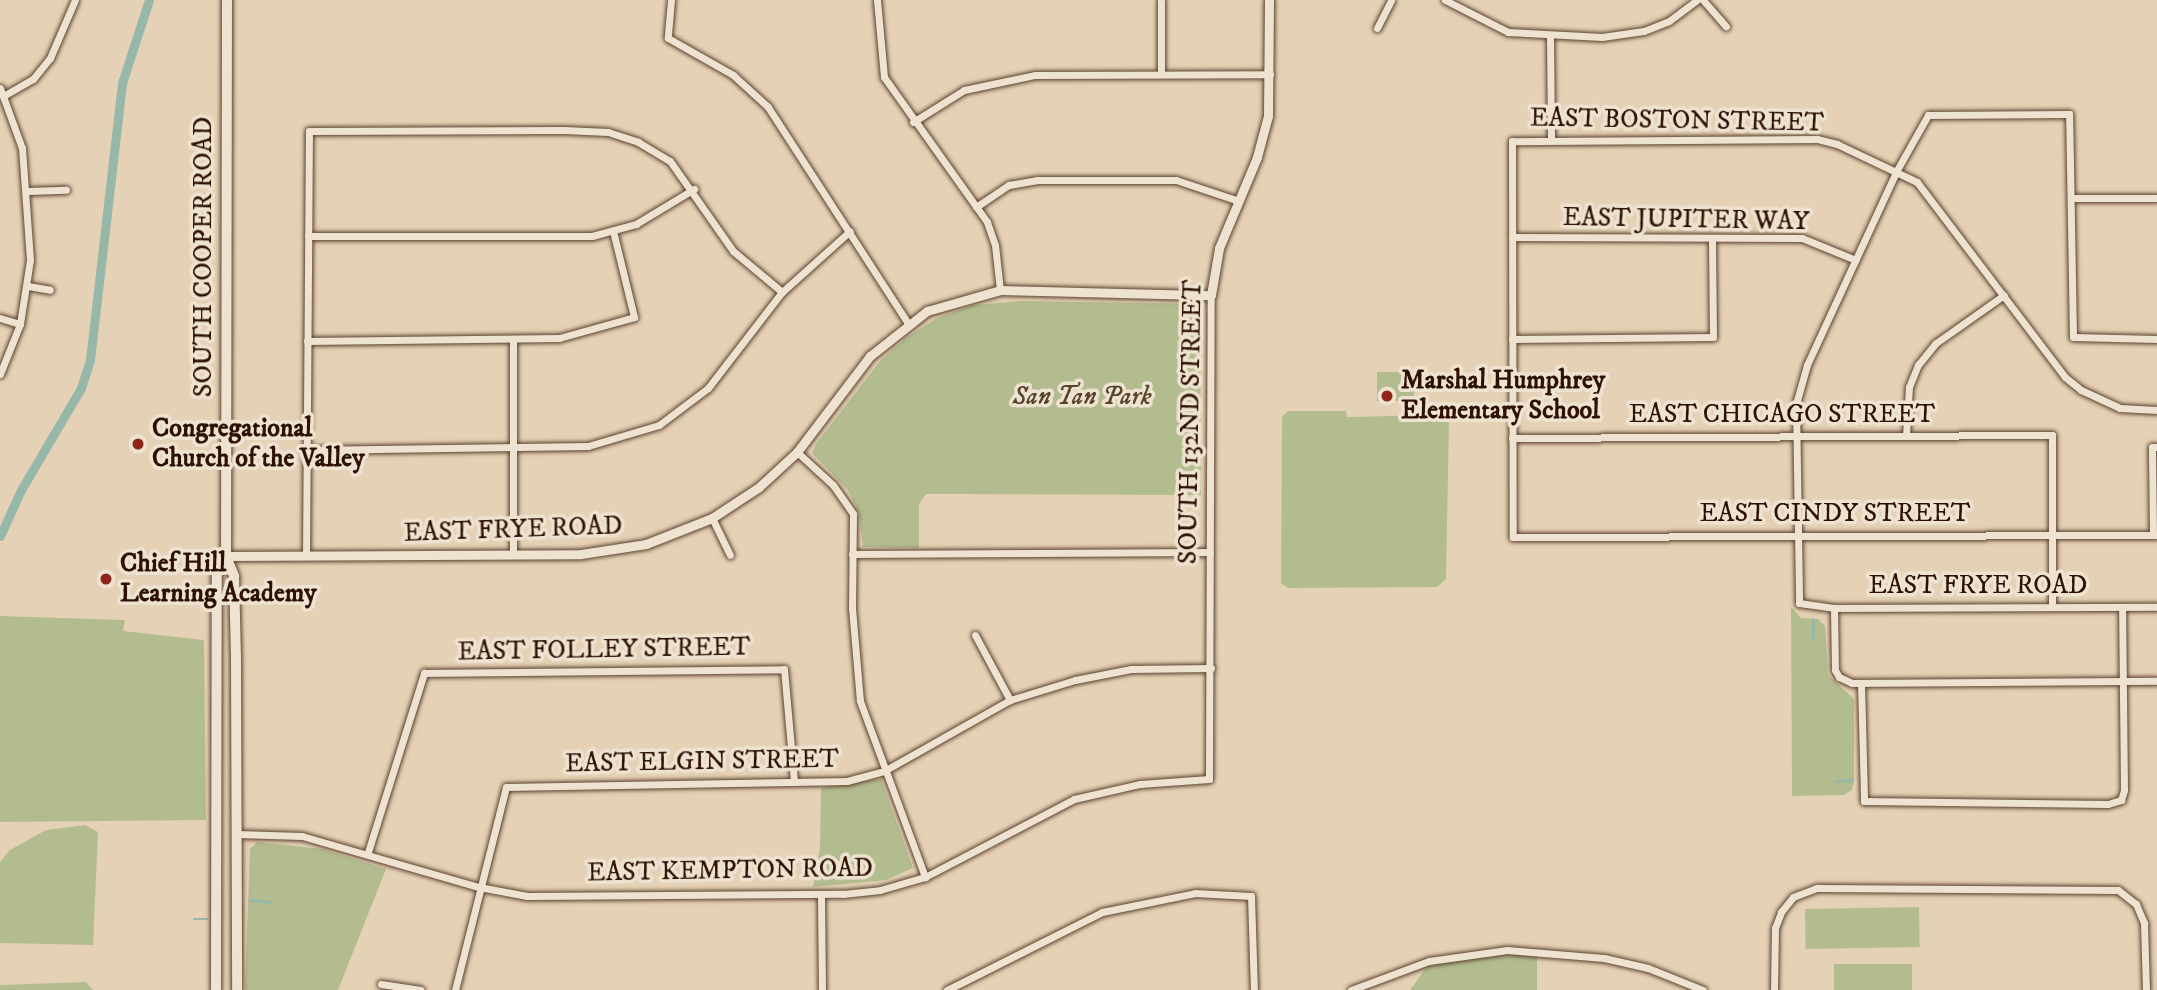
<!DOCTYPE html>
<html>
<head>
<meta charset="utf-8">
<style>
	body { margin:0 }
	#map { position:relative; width:2157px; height:990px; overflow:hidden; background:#e5d2b6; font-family:"IM FELL DW Pica",serif }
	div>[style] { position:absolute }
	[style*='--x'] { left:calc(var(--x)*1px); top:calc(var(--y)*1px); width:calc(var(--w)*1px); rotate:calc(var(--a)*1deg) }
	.green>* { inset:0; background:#b3bc8f; transform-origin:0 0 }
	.stream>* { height:2.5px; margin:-1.25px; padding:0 1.25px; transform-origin:1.25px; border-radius:1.25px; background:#97b8a8 }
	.canal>* { height:9px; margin:-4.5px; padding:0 4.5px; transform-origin:4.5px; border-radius:4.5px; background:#97b8a8 }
	.roads { filter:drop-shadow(0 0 2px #5c412e) drop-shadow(0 0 2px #5c412e) }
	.minor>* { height:7px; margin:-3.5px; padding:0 3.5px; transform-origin:3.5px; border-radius:3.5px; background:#eee2d0 }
	.tertiary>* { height:9px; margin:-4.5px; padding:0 4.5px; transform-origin:4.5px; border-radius:4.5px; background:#eee2d0 }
	.secondary>* { height:10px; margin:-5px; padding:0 5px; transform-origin:5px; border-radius:5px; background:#eee2d0 }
	.dots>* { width:19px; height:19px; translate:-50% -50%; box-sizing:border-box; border:4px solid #eee2d0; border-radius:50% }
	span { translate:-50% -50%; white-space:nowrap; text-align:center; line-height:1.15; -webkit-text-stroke:7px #eee2d0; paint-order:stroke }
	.street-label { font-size:26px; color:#2e1101 }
	.poi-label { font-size:26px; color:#2e1101; font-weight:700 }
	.left { translate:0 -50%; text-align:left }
	.park-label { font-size:26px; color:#56442c; font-style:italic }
</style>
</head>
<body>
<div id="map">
	<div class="green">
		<div style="clip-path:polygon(1020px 301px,1200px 304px,1201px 495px,926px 494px,919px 504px,919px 548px,863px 547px,859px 513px,848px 490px,812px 453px,816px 444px,880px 361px,906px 338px,937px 318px,974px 305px)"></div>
		<div style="left:1377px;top:372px;width:37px;height:29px"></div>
		<div style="clip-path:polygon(1288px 411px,1346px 411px,1347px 417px,1441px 415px,1449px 421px,1446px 579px,1437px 587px,1288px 588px,1281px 583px,1282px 417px)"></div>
		<div style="clip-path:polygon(1791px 607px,1801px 618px,1818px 619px,1825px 626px,1828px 675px,1854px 699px,1854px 780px,1852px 790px,1844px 795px,1792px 796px)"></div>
		<div style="clip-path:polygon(0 616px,125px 620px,123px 631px,204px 640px,206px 820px,0 822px)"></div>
		<div style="clip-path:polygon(881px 779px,913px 868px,886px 880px,813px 887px,820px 847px,821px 788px)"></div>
		<div style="clip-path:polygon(85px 825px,98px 832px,93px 945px,0 943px,0 862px,10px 850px,46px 830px)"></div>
		<div style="clip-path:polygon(257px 842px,322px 849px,386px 869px,338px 990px,245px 990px,250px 849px)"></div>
		<div style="left:1919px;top:907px;width:40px;height:114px;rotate:89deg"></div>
		<div style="clip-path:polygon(1507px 950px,1537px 952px,1537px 990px,1410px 990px,1431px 961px)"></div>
		<div style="left:1834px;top:964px;width:78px;height:26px"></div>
		<div style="clip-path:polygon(86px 982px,93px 990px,0 990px,0 985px)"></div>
	</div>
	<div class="stream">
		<div style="--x:1813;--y:638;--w:18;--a:-90"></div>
		<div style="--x:1836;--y:781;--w:16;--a:-4"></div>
		<div style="--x:251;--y:900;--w:19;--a:6"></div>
		<div style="--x:194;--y:919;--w:13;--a:0"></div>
	</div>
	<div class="canal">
		<div style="--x:0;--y:536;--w:51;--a:-65.5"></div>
		<div style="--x:21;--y:490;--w:118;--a:-59.5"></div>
		<div style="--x:81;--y:388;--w:29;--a:-72"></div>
		<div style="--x:90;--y:360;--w:279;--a:-83.4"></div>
		<div style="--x:122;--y:83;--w:87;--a:-72"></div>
	</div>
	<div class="roads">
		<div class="minor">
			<div style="--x:671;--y:0;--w:38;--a:95"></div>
			<div style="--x:668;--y:38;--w:75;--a:29.6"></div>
			<div style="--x:733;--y:75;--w:47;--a:42.4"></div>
			<div style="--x:768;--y:107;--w:257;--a:57.1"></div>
			<div style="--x:877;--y:0;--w:77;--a:84.8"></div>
			<div style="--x:884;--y:77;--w:178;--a:54.6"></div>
			<div style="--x:987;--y:222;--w:24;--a:71"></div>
			<div style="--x:995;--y:245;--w:45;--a:83.7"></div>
			<div style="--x:1445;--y:0;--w:71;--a:26.9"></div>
			<div style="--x:1508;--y:32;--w:94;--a:3"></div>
			<div style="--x:1602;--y:37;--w:42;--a:-8.1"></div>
			<div style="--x:1644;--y:31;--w:27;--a:-22"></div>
			<div style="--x:1669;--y:21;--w:35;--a:-37"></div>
			<div style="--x:1703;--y:0;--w:35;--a:49"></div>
			<div style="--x:1377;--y:28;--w:31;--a:-63"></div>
			<div style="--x:1550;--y:37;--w:103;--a:89.4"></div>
			<div style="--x:1161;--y:74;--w:74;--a:-90"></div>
			<div style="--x:0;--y:88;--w:64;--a:69.9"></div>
			<div style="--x:22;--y:148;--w:112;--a:85.9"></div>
			<div style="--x:30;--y:260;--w:65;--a:98.9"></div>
			<div style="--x:20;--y:324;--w:54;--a:111.8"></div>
			<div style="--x:5;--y:95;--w:32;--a:-30"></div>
			<div style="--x:33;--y:79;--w:27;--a:-51"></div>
			<div style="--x:50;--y:58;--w:63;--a:-66.7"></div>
			<div style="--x:913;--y:122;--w:60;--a:-32.1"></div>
			<div style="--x:964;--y:90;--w:73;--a:-11.9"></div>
			<div style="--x:1035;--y:75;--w:235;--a:-0.2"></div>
			<div style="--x:28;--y:191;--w:38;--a:-2"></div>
			<div style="--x:2071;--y:198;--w:86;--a:0"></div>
			<div style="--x:976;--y:207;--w:40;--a:-34"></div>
			<div style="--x:1009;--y:185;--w:29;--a:-10"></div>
			<div style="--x:1038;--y:180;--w:138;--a:0"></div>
			<div style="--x:1176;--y:180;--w:66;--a:18.4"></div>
			<div style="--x:308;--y:236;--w:284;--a:0"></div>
			<div style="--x:592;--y:236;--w:46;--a:-15.3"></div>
			<div style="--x:636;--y:224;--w:68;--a:-31.1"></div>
			<div style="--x:1512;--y:237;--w:290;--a:0.2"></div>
			<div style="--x:1802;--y:238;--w:58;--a:22.2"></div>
			<div style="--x:28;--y:286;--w:22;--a:10"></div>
			<div style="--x:0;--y:318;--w:21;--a:17"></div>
			<div style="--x:1512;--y:339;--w:201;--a:-0.6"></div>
			<div style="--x:1713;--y:337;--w:99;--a:-90.6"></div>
			<div style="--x:2157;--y:339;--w:84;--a:-178.6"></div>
			<div style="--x:2073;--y:337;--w:223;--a:-91"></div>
			<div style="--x:2069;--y:114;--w:141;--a:179.6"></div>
			<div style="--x:1928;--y:115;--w:63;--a:119.4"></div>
			<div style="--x:1897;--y:170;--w:215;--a:114.8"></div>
			<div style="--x:1807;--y:365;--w:41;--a:105.8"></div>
			<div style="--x:1796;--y:404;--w:199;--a:89.1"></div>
			<div style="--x:1799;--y:603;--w:35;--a:8"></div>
			<div style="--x:1834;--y:608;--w:323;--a:-0.2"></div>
			<div style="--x:307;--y:341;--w:252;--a:-0.7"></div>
			<div style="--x:559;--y:338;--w:78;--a:-15.6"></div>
			<div style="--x:634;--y:317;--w:89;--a:-103.7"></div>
			<div style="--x:513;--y:341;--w:214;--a:90"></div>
			<div style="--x:2157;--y:410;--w:37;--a:-177"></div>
			<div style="--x:2120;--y:408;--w:43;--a:-155.2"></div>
			<div style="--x:2081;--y:390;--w:21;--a:-141"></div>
			<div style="--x:2065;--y:377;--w:245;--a:-127.2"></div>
			<div style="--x:1917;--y:182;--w:89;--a:-154.6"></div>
			<div style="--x:1837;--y:144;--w:21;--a:-166"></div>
			<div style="--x:1817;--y:139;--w:305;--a:179.6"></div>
			<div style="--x:1512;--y:141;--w:396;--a:89.9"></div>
			<div style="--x:1513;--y:537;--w:644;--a:-0.18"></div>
			<div style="--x:1906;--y:436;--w:49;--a:-86.5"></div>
			<div style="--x:1909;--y:387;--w:24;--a:-68"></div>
			<div style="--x:1918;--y:365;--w:28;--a:-51"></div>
			<div style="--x:1936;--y:343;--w:83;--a:-35.2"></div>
			<div style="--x:1512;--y:438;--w:540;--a:-0.32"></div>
			<div style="--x:2052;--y:435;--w:172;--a:90"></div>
			<div style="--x:307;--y:450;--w:281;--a:-0.8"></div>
			<div style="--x:588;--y:446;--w:74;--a:-16.5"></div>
			<div style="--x:659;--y:425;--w:61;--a:-37.1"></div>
			<div style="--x:708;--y:388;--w:121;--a:-52.4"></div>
			<div style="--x:782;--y:292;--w:91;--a:-41.9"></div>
			<div style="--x:797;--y:452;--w:49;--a:42.5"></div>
			<div style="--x:833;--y:485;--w:35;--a:55"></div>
			<div style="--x:853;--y:514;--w:94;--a:90.6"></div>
			<div style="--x:852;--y:608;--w:93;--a:85.1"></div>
			<div style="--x:860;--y:701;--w:188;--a:69.7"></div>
			<div style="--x:712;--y:518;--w:41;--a:64.1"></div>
			<div style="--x:2153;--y:535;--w:88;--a:-90.7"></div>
			<div style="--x:2152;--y:447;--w:5;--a:0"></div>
			<div style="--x:852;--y:554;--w:358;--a:-0.3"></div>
			<div style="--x:306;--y:556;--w:425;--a:-89.6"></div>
			<div style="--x:309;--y:131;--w:255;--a:-0.2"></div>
			<div style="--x:564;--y:130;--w:44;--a:2.6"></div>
			<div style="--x:608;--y:132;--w:32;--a:18"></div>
			<div style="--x:638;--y:142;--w:37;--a:31"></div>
			<div style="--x:670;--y:161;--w:110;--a:55"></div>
			<div style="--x:733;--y:251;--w:64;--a:39.9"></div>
			<div style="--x:1834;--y:608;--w:62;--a:89.1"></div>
			<div style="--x:1835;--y:670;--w:8;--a:60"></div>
			<div style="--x:1839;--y:677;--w:14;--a:25"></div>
			<div style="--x:1852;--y:683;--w:305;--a:-0.4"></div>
			<div style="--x:975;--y:635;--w:74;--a:61.7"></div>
			<div style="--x:1861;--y:683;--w:118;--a:88.5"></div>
			<div style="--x:1864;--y:801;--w:244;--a:0.7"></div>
			<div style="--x:2108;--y:804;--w:14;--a:-17"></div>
			<div style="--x:2121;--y:800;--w:10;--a:-73"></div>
			<div style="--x:2124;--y:790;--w:183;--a:-90.6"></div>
			<div style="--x:237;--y:834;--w:65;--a:1.8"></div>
			<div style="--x:302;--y:836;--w:184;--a:16.1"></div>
			<div style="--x:479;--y:887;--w:49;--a:10.6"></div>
			<div style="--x:527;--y:896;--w:316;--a:-0.4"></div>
			<div style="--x:843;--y:894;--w:37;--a:-6"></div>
			<div style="--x:880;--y:890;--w:47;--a:-16.1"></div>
			<div style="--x:925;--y:877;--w:168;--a:-27.6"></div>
			<div style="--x:1074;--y:799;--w:68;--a:-12.8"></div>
			<div style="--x:1140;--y:784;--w:69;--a:-4.1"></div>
			<div style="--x:1209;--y:779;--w:484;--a:-89.8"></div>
			<div style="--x:368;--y:852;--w:188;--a:-72.6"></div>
			<div style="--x:424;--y:673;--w:360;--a:-0.6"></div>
			<div style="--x:784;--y:669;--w:113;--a:84.9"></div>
			<div style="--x:821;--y:895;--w:95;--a:89.4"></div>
			<div style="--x:381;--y:984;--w:40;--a:8.5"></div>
			<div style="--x:455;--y:990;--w:209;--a:-75.9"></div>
			<div style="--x:506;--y:787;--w:341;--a:-1"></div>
			<div style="--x:847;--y:781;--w:38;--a:-15"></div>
			<div style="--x:884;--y:771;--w:145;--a:-29.4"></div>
			<div style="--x:1010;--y:700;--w:68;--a:-17.1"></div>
			<div style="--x:1075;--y:680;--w:57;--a:-11.1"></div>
			<div style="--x:1131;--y:669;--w:80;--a:-0.7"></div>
			<div style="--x:947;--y:990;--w:174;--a:-26.7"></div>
			<div style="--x:1102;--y:912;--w:95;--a:-11.5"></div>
			<div style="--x:1195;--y:893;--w:56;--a:3.1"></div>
			<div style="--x:1251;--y:896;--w:94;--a:88.2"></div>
			<div style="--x:1351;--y:990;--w:83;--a:-20.4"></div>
			<div style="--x:1429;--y:961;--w:79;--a:-8"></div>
			<div style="--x:1507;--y:950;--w:97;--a:4.7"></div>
			<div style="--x:1604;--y:958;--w:45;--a:12.8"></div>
			<div style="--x:1648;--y:968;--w:59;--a:21.8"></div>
			<div style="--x:1774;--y:990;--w:62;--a:-89.1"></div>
			<div style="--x:1775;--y:928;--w:17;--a:-69"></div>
			<div style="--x:1781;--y:912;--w:19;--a:-51"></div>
			<div style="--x:1793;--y:897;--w:26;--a:-21"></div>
			<div style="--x:1817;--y:888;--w:301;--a:0.4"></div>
			<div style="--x:2118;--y:890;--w:23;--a:38"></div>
			<div style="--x:2136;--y:904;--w:21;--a:67"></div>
			<div style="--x:2144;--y:923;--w:67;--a:88.3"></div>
		</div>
		<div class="tertiary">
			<div style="--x:226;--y:556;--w:355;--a:-0.3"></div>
			<div style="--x:581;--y:554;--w:66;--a:-8.7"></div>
			<div style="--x:646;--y:544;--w:71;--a:-21.5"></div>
			<div style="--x:712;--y:518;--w:56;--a:-33.4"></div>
			<div style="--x:759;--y:487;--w:52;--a:-42.6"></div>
			<div style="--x:797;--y:452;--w:121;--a:-52.8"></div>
			<div style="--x:870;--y:356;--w:73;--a:-38.3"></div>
			<div style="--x:927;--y:311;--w:76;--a:-16"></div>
			<div style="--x:1000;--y:290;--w:211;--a:1.4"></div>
			<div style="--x:1211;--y:295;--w:48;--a:-80.3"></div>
			<div style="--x:1219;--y:248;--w:99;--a:-67.3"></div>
			<div style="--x:1257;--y:157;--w:42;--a:-75"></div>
			<div style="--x:1268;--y:116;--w:116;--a:-89.5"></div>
		</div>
		<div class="secondary">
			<div style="--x:227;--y:0;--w:556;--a:90.1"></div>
			<div style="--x:226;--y:556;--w:22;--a:68"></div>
			<div style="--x:234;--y:576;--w:84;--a:88.6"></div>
			<div style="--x:236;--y:660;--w:330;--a:89.8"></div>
			<div style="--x:216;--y:990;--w:416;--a:-89.9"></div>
			<div style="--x:217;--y:574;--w:20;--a:-63"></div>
		</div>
	</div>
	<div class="dots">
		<div style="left:1387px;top:396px;background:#8f2418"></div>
		<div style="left:138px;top:444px;background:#8f2418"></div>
		<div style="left:106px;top:579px;background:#8f2418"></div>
	</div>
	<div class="street-label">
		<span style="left:1677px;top:121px;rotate:1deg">EAST BOSTON STREET</span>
		<span style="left:1686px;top:220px;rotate:1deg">EAST JUPITER WAY</span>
		<span style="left:204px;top:257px;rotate:-90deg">SOUTH COOPER ROAD</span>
		<span style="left:1782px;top:415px">EAST CHICAGO STREET</span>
		<span style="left:1191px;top:422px;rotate:-89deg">SOUTH 132ND STREET</span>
		<span style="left:1835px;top:514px">EAST CINDY STREET</span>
		<span style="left:513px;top:530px;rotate:-2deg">EAST FRYE ROAD</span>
		<span style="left:1978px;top:586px">EAST FRYE ROAD</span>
		<span style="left:604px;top:650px;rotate:-1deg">EAST FOLLEY STREET</span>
		<span style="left:702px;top:762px;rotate:-1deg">EAST ELGIN STREET</span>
		<span style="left:730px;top:871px;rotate:-1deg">EAST KEMPTON ROAD</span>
	</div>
	<div class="poi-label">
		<span class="left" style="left:1401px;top:396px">Marshal Humphrey<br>Elementary School</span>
		<span class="left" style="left:152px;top:444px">Congregational<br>Church of the Valley</span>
		<span class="left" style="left:120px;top:579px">Chief Hill<br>Learning Academy</span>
	</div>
	<div class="park-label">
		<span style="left:1082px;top:397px">San Tan Park</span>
	</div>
</div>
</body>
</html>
